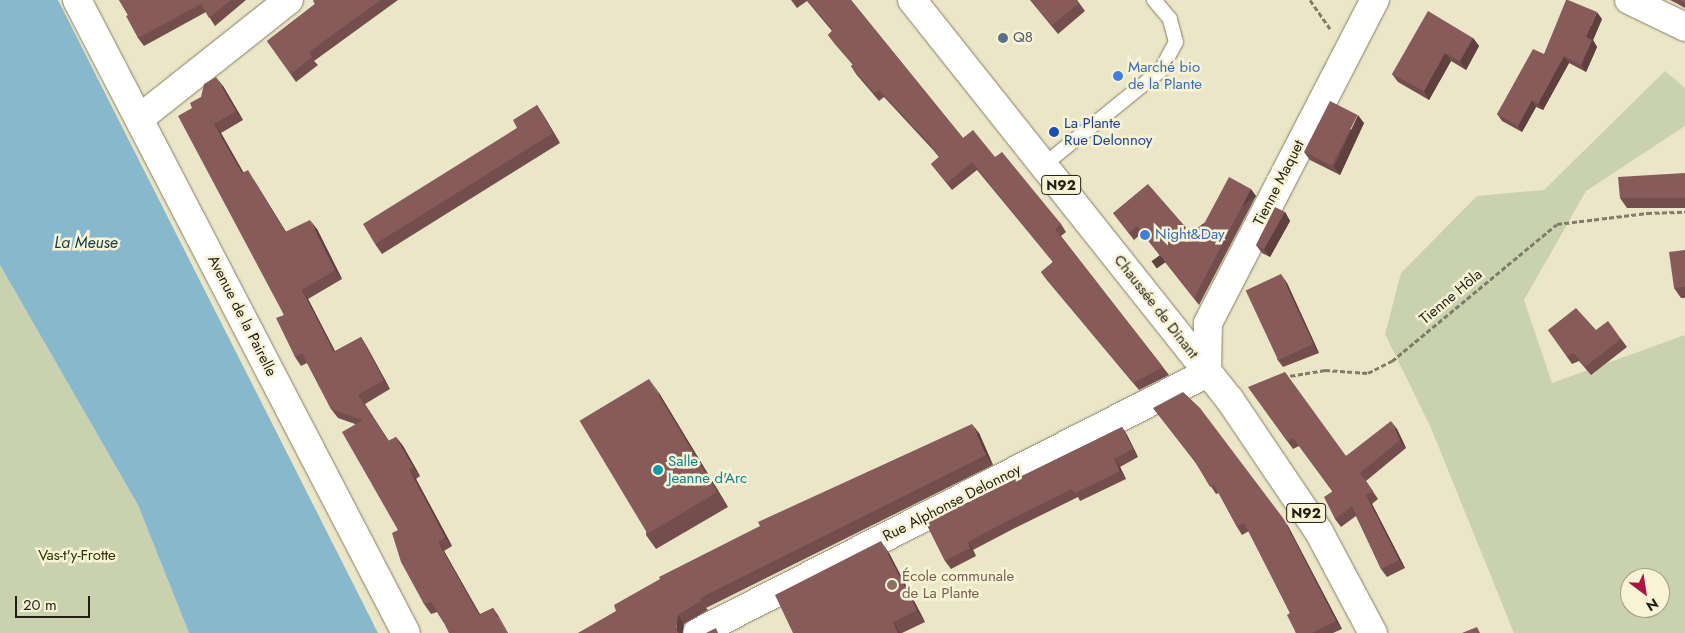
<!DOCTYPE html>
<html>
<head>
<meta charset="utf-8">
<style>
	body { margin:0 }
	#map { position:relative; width:1685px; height:633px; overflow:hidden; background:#ebe6c8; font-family:Jost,sans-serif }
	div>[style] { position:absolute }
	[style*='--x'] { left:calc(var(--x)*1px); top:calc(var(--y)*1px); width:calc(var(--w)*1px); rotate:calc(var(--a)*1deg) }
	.green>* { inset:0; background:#c9d1af }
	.water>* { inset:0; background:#88b8cc }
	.path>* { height:3px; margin-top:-1.5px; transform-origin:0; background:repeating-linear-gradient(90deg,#7f7c68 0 5px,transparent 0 7.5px) }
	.roads { filter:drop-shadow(0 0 1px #847f64) drop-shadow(0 0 1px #847f64) }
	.service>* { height:14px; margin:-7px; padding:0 7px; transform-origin:7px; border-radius:7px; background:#fff }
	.minor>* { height:28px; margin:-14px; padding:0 14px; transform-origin:14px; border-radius:14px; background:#fff }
	.primary>* { height:28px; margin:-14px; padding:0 14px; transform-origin:14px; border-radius:14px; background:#fff }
	.wall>* { inset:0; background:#744e4d }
	.shaded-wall>* { inset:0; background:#5e403e; transform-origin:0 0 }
	.building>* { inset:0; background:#875b59; transform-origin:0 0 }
	.dots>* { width:14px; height:14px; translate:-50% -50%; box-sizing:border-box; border:2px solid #f8f3d5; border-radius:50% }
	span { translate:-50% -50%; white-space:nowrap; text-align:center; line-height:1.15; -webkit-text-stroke:5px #f8f3d5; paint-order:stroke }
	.shield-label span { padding:1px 4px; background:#f8f3d5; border:1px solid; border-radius:4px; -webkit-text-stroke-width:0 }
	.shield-label { font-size:14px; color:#211f14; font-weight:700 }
	.service-label { font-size:15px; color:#4e5e75 }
	.left { translate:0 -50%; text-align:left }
	.shop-label { font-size:15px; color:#366cbe }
	.transit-label { font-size:15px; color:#164399 }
	.street-label { font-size:15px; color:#211f14 }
	.culture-label { font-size:15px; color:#0d838f }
	.park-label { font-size:15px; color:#2d3402 }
	.education-label { font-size:15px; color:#785e54 }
	.water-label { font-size:16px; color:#113c4b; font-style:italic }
	.north { position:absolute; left:1620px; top:568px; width:50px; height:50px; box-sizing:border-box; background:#f8f3d5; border:1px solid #a29e88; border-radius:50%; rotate:149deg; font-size:14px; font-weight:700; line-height:20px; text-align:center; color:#211f14 }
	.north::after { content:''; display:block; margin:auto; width:18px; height:22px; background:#aa1545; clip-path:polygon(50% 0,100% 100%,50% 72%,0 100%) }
	.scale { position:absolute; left:15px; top:596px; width:75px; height:22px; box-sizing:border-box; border:2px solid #211f14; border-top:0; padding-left:6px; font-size:15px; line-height:18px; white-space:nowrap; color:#211f14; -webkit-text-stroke:4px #f8f3d5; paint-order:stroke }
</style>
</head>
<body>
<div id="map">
	<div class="green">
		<div style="clip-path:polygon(evenodd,1665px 71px,1685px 88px,1685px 126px,1586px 191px,1524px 300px,1552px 383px,1685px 335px,1685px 633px,1514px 633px,1431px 428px,1385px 334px,1401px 273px,1477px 196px,1544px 190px,1665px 71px,1630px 578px,1660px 578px,1660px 608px,1630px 608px,1630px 578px)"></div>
		<div style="clip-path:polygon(0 265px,138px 505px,189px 633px,0 633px)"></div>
	</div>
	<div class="water">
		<div style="clip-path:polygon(0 0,58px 0,378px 633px,189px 633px,138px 505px,0 265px)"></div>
	</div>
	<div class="path">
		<div style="--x:1310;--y:0;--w:35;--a:55"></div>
		<div style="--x:1283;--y:377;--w:43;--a:-9.5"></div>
		<div style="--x:1325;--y:370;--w:43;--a:4"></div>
		<div style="--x:1368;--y:373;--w:27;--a:-27"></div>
		<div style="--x:1392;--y:361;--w:214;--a:-39.7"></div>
		<div style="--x:1557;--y:224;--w:91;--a:-7"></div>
		<div style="--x:1647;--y:213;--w:38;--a:-2"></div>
	</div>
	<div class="roads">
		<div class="service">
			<div style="--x:1045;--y:164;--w:149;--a:-39"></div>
			<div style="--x:1161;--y:70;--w:32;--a:-62"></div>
			<div style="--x:1176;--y:42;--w:24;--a:-105"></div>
			<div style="--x:1170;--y:19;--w:25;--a:-130"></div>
		</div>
		<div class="minor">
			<div style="--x:77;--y:0;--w:713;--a:62.54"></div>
			<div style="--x:1629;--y:0;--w:62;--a:25.7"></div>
			<div style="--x:140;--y:118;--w:190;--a:-38.4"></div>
			<div style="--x:697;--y:633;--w:572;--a:-27.01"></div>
			<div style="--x:1207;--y:373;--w:50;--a:-88.9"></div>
			<div style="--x:1208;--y:323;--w:364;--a:-62.7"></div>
		</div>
		<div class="primary">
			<div style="--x:912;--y:0;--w:511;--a:51.52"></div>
			<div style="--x:1230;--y:400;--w:159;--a:56"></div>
			<div style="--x:1319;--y:532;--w:115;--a:61.9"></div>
		</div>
	</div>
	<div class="wall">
		<div style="clip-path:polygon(119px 0,246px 0,215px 26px,206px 12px,144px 46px,138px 38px,128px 15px)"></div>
		<div style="clip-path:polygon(314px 0,398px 0,314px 61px,318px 65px,296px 82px,267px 41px,315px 4px)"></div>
		<div style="clip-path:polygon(791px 0,851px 0,963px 138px,995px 157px,1061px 224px,1066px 232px,1061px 236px,1169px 375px,1139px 390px,1046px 279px,1041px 272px,1053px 262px,977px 170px,952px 190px,931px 164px,939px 157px,934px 151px,884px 97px,879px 101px,856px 74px,851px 66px,853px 65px,834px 43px,828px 35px,832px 31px,807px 1px,797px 8px)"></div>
		<div style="clip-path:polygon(1030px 0,1077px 0,1085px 11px,1058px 34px)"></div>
		<div style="clip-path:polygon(1670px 0,1685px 0,1685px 8px,1676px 3px)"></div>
		<div style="clip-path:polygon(1602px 19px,1593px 40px,1597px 47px,1586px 72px,1569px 63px,1543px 110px,1536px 107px,1522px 132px,1502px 121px,1497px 114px,1544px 54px)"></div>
		<div style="clip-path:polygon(1473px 38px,1479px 46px,1466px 70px,1451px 61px,1429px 100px,1398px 82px,1392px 74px)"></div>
		<div style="clip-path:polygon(223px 86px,243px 120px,221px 133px,243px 173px,254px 180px,286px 232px,317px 229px,342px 279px,308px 299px,335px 351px,361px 337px,367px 347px,390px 389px,365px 404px,389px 441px,396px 437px,403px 446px,420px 476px,416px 479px,452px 546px,444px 551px,480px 614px,493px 608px,499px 617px,444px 623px,437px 612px,431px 614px,424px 604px,398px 530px,355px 424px,338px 418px,331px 409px,307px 363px,301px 366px,295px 357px,284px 315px,192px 108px)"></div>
		<div style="clip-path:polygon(537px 105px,560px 143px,382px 254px,375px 244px,517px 128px)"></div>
		<div style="clip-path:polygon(1364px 123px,1340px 175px,1310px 160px,1304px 152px)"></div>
		<div style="clip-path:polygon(1685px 173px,1685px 208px,1627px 208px,1620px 198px)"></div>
		<div style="clip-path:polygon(1256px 196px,1199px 305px,1142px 233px,1134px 240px,1113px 213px,1196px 239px)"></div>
		<div style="clip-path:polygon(1285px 212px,1290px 221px,1270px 257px,1262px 253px,1256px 245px)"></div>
		<div style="clip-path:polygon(1685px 250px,1685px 298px,1681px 298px,1674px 288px)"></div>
		<div style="clip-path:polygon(1287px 283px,1319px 353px,1283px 367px,1277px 359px)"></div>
		<div style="clip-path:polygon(1548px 330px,1596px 330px,1621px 339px,1627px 347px,1591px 375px,1579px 361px,1572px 364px)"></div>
		<div style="clip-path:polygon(1248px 387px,1346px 456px,1397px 429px,1406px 448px,1366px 481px,1378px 499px,1372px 504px,1405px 568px,1387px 577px,1381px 569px,1356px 516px,1341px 527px,1335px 519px,1332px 491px,1299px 446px,1293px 449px)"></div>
		<div style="clip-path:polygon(659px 393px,728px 507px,656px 549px,646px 535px)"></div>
		<div style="clip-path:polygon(1153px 408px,1288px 526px,1342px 629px,1333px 633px,1296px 633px,1290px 613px,1249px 531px,1242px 535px,1237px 527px,1219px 493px,1216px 494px,1195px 462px)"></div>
		<div style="clip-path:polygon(1122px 427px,1127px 435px,1138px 457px,1120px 467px,1126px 479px,1080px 501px,1078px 497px,1013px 529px,973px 550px,976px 556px,951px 569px,945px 561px,926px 523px)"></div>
		<div style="clip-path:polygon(979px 433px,993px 465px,706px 608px,708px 610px,684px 624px,578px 633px)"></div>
		<div style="clip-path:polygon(889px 553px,925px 622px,902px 633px,793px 633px)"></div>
	</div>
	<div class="shaded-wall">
		<div style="clip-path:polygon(1597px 12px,1602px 19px,1593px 40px,1597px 47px,1586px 72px,1581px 65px,1586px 37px)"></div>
		<div style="clip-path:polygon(1473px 38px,1479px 46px,1466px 70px,1460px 61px)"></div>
		<div style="clip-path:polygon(1445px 53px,1451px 61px,1429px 100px,1424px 91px)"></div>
		<div style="clip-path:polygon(1564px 56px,1569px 63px,1543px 110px,1538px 104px)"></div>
		<div style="clip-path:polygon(216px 77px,223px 86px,243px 120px,236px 111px)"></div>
		<div style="clip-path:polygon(1532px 100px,1536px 107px,1522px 132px,1518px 126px)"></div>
		<div style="clip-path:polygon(537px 105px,544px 116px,560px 143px,553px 133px)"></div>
		<div style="clip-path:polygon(1358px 115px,1364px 123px,1340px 175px,1334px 167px)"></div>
		<div style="clip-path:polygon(214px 124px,221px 133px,249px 182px,242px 173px)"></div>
		<div style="clip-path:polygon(248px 170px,254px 180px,292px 242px,285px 232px)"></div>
		<div style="left:1251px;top:189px;width:9px;height:123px;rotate:54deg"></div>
		<div style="clip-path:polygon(1285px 212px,1290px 221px,1270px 257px,1264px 249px)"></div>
		<div style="clip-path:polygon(310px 220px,317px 229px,342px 279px,335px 270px)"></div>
		<div style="clip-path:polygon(1281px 274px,1287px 283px,1319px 353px,1313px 344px)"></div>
		<div style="clip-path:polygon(302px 290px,308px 299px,340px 361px,334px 352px)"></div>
		<div style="clip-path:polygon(361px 337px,367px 347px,390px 389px,384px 380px)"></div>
		<div style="clip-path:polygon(649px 379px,659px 393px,728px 507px,718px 492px)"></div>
		<div style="clip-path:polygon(1391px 421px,1397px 429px,1406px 448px,1400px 440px)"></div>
		<div style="clip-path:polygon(972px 424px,979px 433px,993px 465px,986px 455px)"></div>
		<div style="clip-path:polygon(1122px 427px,1127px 435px,1138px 457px,1133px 449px)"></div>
		<div style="clip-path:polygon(396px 437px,403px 446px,420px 476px,413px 467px)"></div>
		<div style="clip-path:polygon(1114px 459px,1120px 467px,1126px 479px,1120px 471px)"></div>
		<div style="clip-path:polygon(409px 469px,416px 479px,452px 546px,445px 537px)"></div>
		<div style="clip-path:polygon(1366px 495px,1372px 504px,1405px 568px,1399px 560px)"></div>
		<div style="clip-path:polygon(1283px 518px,1288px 526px,1342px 629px,1336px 621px)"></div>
		<div style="clip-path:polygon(881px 541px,889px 553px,925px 622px,917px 610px)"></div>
		<div style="clip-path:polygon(438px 542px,444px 551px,485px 624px,479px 615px)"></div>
		<div style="clip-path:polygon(968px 542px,973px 550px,976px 556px,970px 548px)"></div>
		<div style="clip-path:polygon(493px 608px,499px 617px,508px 633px,507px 633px)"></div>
		<div style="clip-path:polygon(678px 615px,684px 624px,683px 633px,678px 633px,676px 630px)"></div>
		<div style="clip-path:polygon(893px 622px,900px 633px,898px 633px)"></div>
	</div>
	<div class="building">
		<div style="clip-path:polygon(119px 0,231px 0,209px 18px,201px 4px,138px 38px,126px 16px,128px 15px)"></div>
		<div style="clip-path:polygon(314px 0,381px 0,309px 52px,312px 57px,291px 74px,267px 41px,315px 4px,313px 1px)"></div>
		<div style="clip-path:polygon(807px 0,851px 0,963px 138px,973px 130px,995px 157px,1002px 152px,1061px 224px,1055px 229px,1163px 367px,1133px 383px,1041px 272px,1053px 262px,972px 162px,947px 183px,931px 164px,939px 157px,929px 143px,879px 90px,874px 93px,851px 66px,853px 64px,828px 35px,833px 30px)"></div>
		<div style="clip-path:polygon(1031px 0,1077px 0,1079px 3px,1052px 25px)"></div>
		<div style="clip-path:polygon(1566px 0,1568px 0,1597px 12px,1586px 37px,1592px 40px,1581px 65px,1564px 56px,1538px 104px,1532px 100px,1518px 126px,1497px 114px,1533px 49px,1544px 54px)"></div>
		<div style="clip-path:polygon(1679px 0,1685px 0,1685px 3px)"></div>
		<div style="clip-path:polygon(1428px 11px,1473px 38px,1460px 61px,1445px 53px,1424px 91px,1392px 74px)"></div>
		<div style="clip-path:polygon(216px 77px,236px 111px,214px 124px,242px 173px,248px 170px,285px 232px,310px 220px,335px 270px,302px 290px,334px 352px,361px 337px,384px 380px,358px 395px,388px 441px,396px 437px,413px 467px,409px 469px,445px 537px,438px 542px,479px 615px,493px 608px,507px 633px,449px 633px,444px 623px,431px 602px,424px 604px,401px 562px,392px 533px,398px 530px,342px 432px,363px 420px,331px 409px,302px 353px,295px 357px,276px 318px,284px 315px,178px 116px,192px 108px,190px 103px,201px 97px,204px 84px)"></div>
		<div style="left:1330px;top:101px;width:31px;height:57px;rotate:27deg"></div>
		<div style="clip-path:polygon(537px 105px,553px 133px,375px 244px,363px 224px,517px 128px,513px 120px)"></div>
		<div style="clip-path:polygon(1685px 173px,1685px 198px,1620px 198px,1618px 177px)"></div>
		<div style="clip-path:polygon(1229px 177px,1251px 189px,1194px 298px,1137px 226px,1129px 233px,1113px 213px,1148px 184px,1196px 239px)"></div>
		<div style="clip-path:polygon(1275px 207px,1285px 212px,1264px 249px,1256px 245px)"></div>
		<div style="clip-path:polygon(1685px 250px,1685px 287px,1674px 288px,1669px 252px)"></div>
		<div style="left:1281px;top:274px;width:77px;height:39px;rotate:65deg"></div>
		<div style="clip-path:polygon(1576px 308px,1596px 330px,1608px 321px,1621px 339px,1585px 367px,1574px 353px,1567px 356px,1548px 330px)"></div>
		<div style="clip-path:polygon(1285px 372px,1346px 456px,1391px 421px,1400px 440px,1360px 473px,1373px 491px,1366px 495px,1399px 560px,1381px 569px,1352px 506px,1335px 519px,1324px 497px,1333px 491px,1293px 438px,1287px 441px,1248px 387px)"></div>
		<div style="left:649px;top:379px;width:132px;height:81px;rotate:59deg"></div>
		<div style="clip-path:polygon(1183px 392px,1200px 408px,1283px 518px,1336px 621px,1312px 633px,1296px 633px,1287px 615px,1290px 613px,1244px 523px,1237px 527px,1214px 485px,1210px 487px,1193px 458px,1153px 408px)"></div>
		<div style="clip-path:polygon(972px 424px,986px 455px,700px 598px,701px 601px,678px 615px,676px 630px,679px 633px,578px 633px,616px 611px,614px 605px,660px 579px,659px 577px,760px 526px,758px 522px)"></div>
		<div style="clip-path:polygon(1122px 427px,1133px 449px,1114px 459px,1120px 471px,1075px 493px,1072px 489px,1007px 521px,968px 542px,970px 548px,945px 561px,926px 523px)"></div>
		<div style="clip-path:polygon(881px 541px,917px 610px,893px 622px,898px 633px,793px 633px,775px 595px)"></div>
		<div style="clip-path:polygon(1477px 627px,1480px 633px,1462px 633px)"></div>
		<div style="clip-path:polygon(716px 628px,718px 633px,706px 633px)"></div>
	</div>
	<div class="dots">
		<div style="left:1003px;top:38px;background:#5c6f8a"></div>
		<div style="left:1118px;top:76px;background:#3f7fe0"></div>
		<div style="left:1054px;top:132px;background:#1a4fb4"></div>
		<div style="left:1145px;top:235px;background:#3f7fe0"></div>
		<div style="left:658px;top:470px;background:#0f9aa8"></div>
		<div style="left:892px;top:585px;background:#8d6e63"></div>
	</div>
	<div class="shield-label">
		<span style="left:1061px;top:185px">N92</span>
		<span style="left:1306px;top:513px">N92</span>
	</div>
	<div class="service-label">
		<span class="left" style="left:1013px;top:38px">Q8</span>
	</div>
	<div class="shop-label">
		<span class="left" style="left:1128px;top:76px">Marché bio<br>de la Plante</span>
		<span class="left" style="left:1155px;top:235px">Night&amp;Day</span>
	</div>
	<div class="transit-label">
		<span class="left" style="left:1064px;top:132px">La Plante<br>Rue Delonnoy</span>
	</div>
	<div class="street-label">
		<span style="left:1279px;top:183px;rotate:-63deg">Tienne Maquet</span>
		<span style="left:1451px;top:297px;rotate:-40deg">Tienne Hôla</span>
		<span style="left:1156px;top:307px;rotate:52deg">Chaussée de Dinant</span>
		<span style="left:242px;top:316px;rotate:63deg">Avenue de la Pairelle</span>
		<span style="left:952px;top:503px;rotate:-27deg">Rue Alphonse Delonnoy</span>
	</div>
	<div class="culture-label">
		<span class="left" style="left:668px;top:470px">Salle<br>Jeanne d'Arc</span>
	</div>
	<div class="park-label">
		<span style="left:77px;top:556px">Vas-t'y-Frotte</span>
	</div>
	<div class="education-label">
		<span class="left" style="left:902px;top:585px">École communale<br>de La Plante</span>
	</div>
	<div class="water-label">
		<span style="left:86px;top:243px">La Meuse</span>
	</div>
	<div class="north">N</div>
	<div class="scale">20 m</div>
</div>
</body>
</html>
